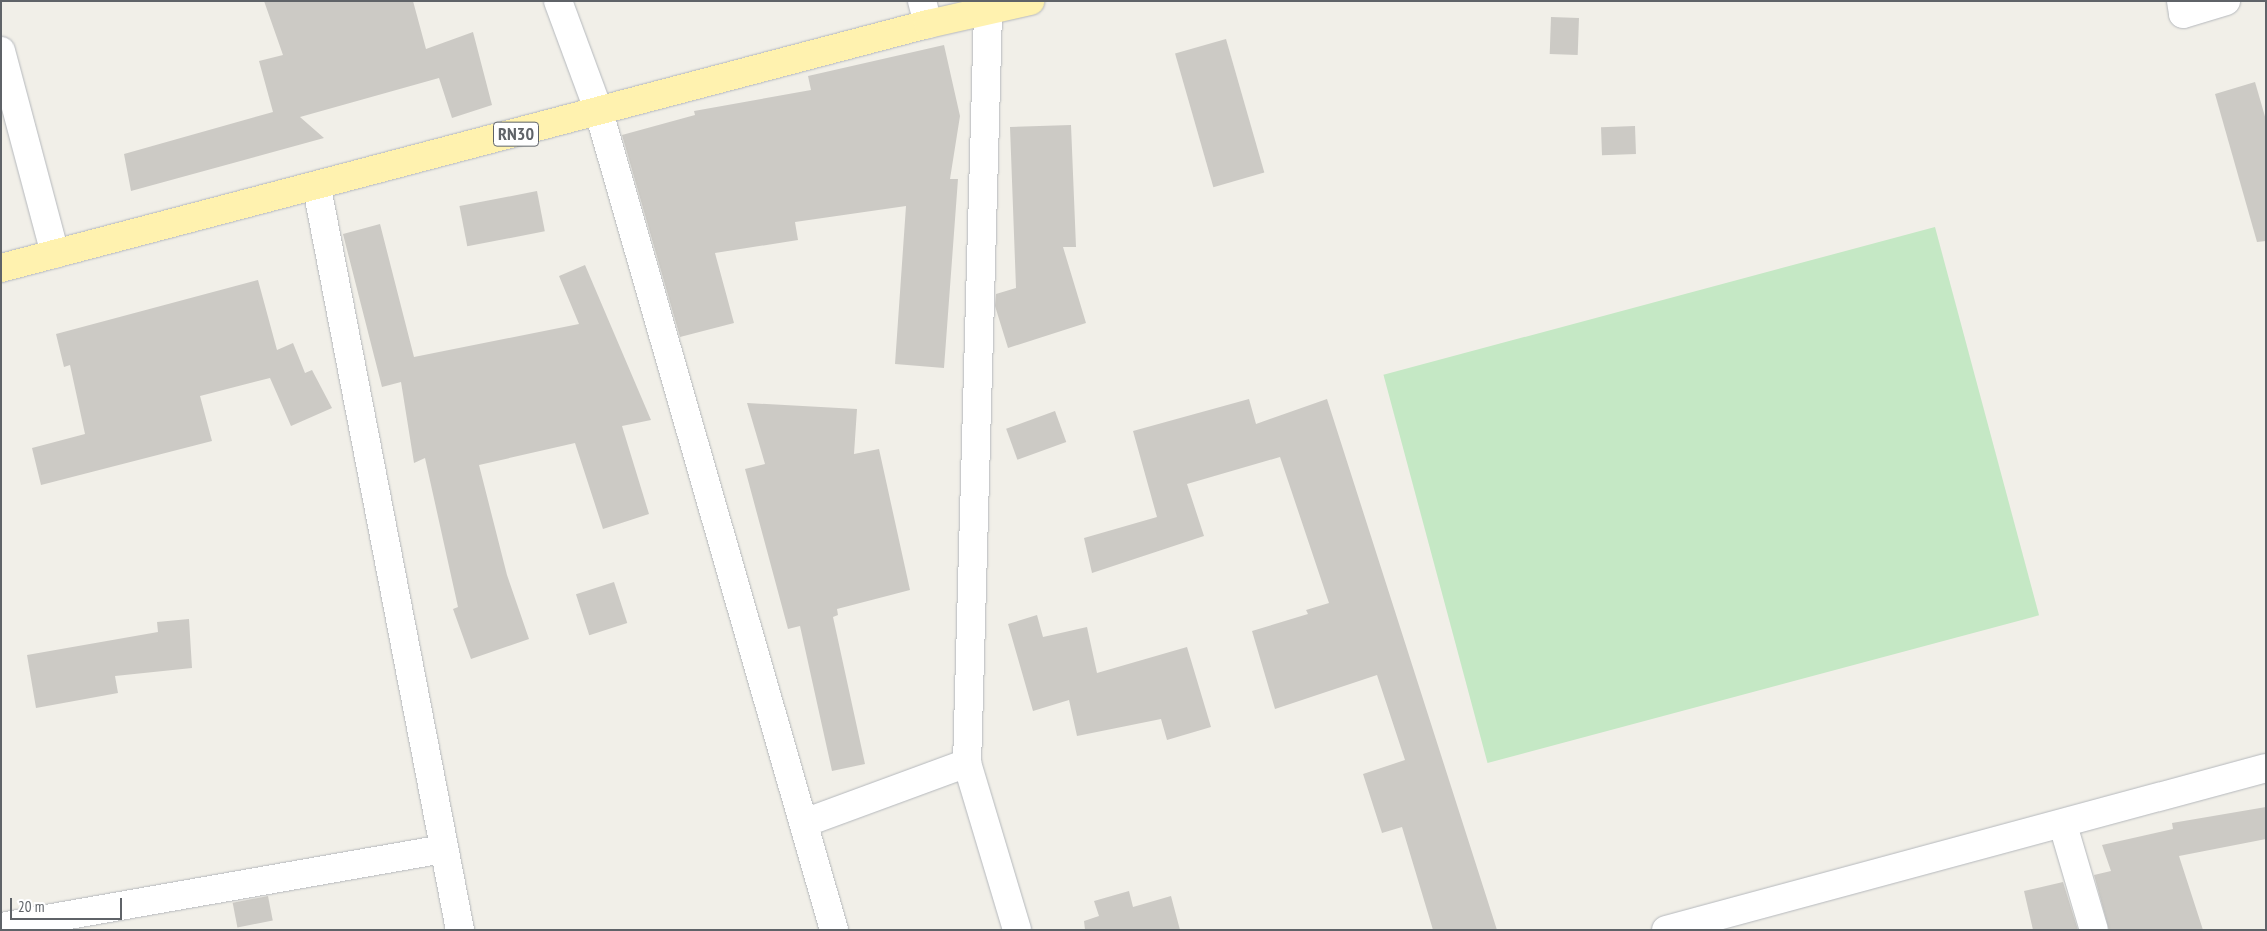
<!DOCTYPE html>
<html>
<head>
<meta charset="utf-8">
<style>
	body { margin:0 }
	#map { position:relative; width:2267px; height:931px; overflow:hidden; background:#f1efe8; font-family:"PT Sans Narrow",sans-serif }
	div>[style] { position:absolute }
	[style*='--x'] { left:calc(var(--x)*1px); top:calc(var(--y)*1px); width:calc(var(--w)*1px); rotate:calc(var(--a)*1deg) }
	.green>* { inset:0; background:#c5e8c5; transform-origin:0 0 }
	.building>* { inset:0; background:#cccac5; transform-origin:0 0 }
	.roads { filter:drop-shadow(0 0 1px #b5b8bc) drop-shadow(0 0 1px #b5b8bc) }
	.minor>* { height:28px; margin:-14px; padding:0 14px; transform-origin:14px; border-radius:14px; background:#fff }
	.major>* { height:28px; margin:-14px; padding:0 14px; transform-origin:14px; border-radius:14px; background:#fff2af }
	span { translate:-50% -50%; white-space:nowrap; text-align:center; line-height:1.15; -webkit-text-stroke:4px #fff; paint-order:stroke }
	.shield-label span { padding:1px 4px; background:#fff; border:1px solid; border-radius:4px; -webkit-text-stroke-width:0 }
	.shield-label { font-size:18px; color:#5f6368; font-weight:700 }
	.frame { position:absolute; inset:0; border:2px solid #5f6368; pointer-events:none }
	.scale { position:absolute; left:10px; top:898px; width:112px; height:22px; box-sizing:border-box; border:2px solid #5f6368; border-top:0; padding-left:6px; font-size:15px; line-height:18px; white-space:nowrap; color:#5f6368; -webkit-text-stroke:4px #fff; paint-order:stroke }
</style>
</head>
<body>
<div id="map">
	<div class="green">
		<div style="left:1935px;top:227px;width:402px;height:571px;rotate:75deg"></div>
	</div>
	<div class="building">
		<div style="clip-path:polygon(264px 1px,413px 1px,426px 49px,473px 32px,492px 105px,452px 118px,439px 78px,300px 117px,324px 138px,131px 191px,124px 154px,273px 112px,259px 61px,283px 55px)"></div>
		<div style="left:1551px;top:17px;width:28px;height:37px;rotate:2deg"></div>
		<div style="left:1226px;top:39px;width:139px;height:53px;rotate:74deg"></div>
		<div style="clip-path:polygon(944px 45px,960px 116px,950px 179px,958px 179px,944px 368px,895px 364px,906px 206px,795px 222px,798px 240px,715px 253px,734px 323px,680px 337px,622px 135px,695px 115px,694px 111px,811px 90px,808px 76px)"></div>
		<div style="clip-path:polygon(2255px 82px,2266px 120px,2266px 241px,2257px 242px,2215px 94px)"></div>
		<div style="clip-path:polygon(1071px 125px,1076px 247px,1063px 247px,1086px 323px,1008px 348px,995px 306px,996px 294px,1016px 288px,1010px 127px)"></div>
		<div style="left:1635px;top:126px;width:28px;height:34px;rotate:88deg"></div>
		<div style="left:537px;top:191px;width:41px;height:79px;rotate:79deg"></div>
		<div style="clip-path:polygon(380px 224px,414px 357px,579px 324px,559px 276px,585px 265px,651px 420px,622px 426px,649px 514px,603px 529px,575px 443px,479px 465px,507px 575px,529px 639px,471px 659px,453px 609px,458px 607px,425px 458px,414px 463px,401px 382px,382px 387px,343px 234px)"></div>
		<div style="clip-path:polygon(258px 280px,277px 350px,293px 343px,305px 373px,312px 370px,332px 408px,291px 426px,270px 378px,200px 396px,212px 441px,41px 485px,32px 448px,85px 434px,70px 365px,64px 367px,56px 334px)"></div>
		<div style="clip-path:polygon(1249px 399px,1256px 424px,1327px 399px,1497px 930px,1433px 930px,1402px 827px,1382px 833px,1363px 774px,1405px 760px,1377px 675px,1275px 709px,1252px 631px,1308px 614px,1306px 610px,1329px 603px,1280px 457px,1187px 484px,1204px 536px,1092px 573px,1084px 538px,1157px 517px,1133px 431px)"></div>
		<div style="clip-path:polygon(747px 403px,857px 409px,854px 454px,879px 449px,910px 590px,837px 609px,838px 615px,833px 617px,865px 764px,832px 771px,800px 626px,788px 629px,745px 469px,765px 464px)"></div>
		<div style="left:1055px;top:411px;width:33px;height:52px;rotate:70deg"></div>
		<div style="left:614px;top:582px;width:43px;height:40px;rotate:72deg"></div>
		<div style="clip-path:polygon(1037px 615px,1043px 637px,1087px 627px,1097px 673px,1187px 647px,1211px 727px,1167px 740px,1161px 719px,1077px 736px,1069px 700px,1033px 711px,1008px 624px)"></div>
		<div style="clip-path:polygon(189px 619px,192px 668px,115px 676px,118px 693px,36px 708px,27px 655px,158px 632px,157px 622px)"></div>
		<div style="clip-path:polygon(2266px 807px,2266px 839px,2179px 856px,2203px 930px,2109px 930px,2094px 875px,2111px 871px,2102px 845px,2173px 829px,2172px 823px)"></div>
		<div style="clip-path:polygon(2063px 882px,2078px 930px,2033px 930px,2024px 891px)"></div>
		<div style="clip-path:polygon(1129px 891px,1133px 907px,1171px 896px,1180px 930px,1085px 930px,1084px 921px,1099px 916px,1094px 901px)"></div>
		<div style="left:268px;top:896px;width:25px;height:36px;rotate:79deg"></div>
	</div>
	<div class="roads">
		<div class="minor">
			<div style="--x:558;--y:1;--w:118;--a:69.7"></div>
			<div style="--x:599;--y:112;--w:851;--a:73.97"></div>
			<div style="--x:922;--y:1;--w:24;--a:75"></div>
			<div style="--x:2181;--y:1;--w:13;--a:81"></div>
			<div style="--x:2183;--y:14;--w:45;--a:-16.8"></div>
			<div style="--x:988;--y:13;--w:750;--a:91.6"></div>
			<div style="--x:967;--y:763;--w:174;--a:73.3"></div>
			<div style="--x:1;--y:51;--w:210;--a:75.1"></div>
			<div style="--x:317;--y:188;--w:756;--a:79.09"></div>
			<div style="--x:804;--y:823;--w:174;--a:-20.2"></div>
			<div style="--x:2063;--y:825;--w:109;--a:73.6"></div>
			<div style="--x:1;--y:927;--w:450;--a:-10"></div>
			<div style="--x:1666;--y:930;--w:621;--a:-15.11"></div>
		</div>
		<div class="major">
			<div style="--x:1;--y:268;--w:959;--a:-14.75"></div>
			<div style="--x:928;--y:24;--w:105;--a:-12.7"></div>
		</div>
	</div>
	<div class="shield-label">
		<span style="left:516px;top:134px">RN30</span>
	</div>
	<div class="frame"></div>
	<div class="scale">20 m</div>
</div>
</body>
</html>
